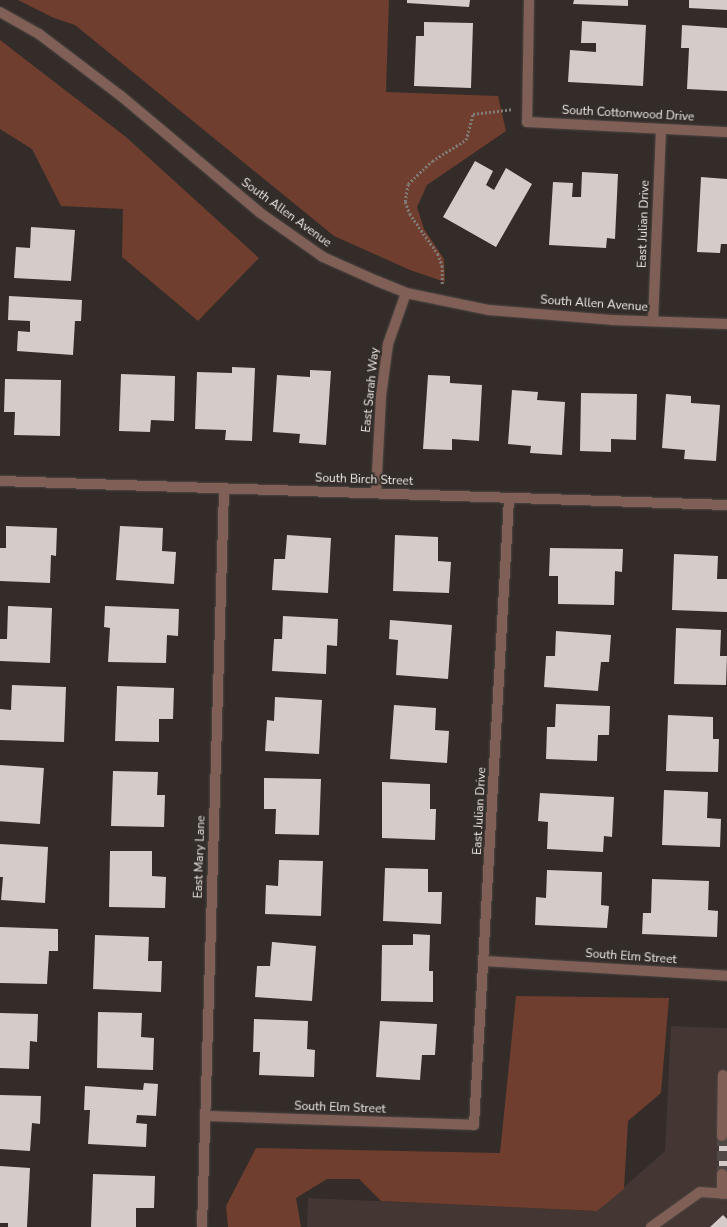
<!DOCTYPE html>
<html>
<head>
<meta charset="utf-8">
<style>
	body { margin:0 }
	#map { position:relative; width:727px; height:1227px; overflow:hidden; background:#332c29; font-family:"Nunito Sans",sans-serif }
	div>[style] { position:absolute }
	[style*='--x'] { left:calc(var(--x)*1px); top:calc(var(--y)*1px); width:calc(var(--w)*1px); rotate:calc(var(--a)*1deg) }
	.built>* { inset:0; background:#443632 }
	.green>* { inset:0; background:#6f3e2e }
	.building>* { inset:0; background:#d5ccc9; transform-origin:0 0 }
	.minor-tunnel>* { height:10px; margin-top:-5px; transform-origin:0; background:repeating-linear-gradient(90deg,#504946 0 10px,transparent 0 15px) }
	.path>* { height:2.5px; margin-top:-1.25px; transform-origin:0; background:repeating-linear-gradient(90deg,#817b78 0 2px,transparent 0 4px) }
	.roads { filter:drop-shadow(0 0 1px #4e4744) drop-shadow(0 0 1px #4e4744) }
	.minor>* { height:10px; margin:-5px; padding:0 5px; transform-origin:5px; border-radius:5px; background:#806056 }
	span { translate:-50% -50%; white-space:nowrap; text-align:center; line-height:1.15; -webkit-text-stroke:4px #332c29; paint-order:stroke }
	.street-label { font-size:12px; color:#f1ecea }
</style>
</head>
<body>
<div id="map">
	<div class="built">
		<div style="clip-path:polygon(671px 1026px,727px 1028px,727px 1227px,307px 1227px,308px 1198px,597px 1211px,665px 1151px)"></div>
	</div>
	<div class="green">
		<div style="clip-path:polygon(18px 0,389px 0,386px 92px,498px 96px,506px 131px,427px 185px,417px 207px,424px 229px,444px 259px,445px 282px,410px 270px,334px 236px,75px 25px,54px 18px)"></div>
		<div style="clip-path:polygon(0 40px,126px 137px,259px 258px,198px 321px,122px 257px,123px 209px,61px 206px,32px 149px,0 129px)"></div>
		<div style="clip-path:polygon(516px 996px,669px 998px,661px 1093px,628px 1121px,624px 1189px,597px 1211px,381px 1201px,359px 1179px,327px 1179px,296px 1198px,301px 1227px,228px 1227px,226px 1206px,256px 1148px,500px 1153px)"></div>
	</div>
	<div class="building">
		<div style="clip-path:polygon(407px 0,470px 0,469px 7px,407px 3px)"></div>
		<div style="clip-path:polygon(574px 0,628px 0,628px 6px,573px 4px)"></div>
		<div style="clip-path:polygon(689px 0,727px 0,727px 10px,689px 8px)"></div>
		<div style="clip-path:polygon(582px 21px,646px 25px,643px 86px,568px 82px,570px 50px,596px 52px,596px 43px,581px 43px)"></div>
		<div style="clip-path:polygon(424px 22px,473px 23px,471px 88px,414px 86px,416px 36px,424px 36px)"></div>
		<div style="clip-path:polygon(682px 25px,727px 28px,727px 91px,687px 89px,689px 48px,681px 48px)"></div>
		<div style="clip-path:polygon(475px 161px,493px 171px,486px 185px,494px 190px,506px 168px,532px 184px,496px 247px,443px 217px)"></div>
		<div style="clip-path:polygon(582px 172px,618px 174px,615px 239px,607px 238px,606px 248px,549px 245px,553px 182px,573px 183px,572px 197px,581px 197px)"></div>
		<div style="clip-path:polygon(701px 177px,727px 179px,727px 244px,721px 244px,720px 253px,697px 252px)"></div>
		<div style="clip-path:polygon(31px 227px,75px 230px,71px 281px,14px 278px,16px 247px,30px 248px)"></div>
		<div style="clip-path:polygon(9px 296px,82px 300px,81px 321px,75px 321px,73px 355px,17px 351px,18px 331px,30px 332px,30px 321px,8px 320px)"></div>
		<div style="clip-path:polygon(232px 367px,255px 368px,252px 441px,225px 440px,226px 430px,195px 429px,197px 372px,232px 373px)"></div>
		<div style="clip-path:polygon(310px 370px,331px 371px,326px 445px,299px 443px,300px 434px,273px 432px,277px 375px,310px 377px)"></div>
		<div style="clip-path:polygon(121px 374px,175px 376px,174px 421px,151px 420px,150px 432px,119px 431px)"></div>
		<div style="clip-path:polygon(428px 375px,450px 376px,450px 383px,482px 385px,479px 441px,452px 439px,452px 450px,423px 449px)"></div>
		<div style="clip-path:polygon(5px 379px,61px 380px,60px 436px,14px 435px,15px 412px,4px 412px)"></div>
		<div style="clip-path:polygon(512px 390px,538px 392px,537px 400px,565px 402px,562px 455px,530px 453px,531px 446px,508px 444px)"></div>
		<div style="clip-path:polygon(581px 393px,637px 394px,636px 440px,611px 439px,611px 452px,580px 451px)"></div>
		<div style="clip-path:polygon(666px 394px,691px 396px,691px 403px,720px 405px,716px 461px,684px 459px,685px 450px,662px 448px)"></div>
		<div style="clip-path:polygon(6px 526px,57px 528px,56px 556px,51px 555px,50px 583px,0 581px,0 548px,6px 548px)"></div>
		<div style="clip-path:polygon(120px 526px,163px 528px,162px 551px,176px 552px,174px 584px,116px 580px)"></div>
		<div style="clip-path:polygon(287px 535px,331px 538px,328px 593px,272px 590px,274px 559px,285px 559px)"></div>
		<div style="clip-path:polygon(395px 535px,438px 537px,438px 561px,451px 562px,449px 593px,393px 591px)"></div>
		<div style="clip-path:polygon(550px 548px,623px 549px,622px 572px,615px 571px,614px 605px,558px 604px,558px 576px,549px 576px)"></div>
		<div style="clip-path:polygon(674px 554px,718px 556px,717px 579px,727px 579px,727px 612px,672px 610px)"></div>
		<div style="clip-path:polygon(8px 606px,52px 608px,50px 663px,0 661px,0 639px,7px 639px)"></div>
		<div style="clip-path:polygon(105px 606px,179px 609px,178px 636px,167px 635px,166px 663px,108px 662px,110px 628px,104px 627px)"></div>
		<div style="clip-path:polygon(283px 616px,338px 619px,337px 646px,327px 645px,326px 674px,272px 671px,274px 639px,282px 639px)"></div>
		<div style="clip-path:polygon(390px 620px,452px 625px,448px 679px,396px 675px,398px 640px,389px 639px)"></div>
		<div style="clip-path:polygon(676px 628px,721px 630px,720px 656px,727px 656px,726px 685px,674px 684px)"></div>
		<div style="clip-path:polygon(556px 631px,611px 635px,609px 662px,601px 662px,598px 691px,544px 687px,546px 656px,555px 656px)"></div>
		<div style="clip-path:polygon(12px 685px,66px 687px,64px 742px,0 740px,0 709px,11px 710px)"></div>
		<div style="clip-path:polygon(117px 686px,174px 688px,173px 719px,159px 719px,159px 742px,115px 741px)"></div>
		<div style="clip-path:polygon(275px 697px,322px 700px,319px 754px,265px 751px,267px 720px,274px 721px)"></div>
		<div style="clip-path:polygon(556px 704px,610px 706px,609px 735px,598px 735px,597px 761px,546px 759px,547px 727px,555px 727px)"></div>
		<div style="clip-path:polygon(394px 705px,436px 708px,435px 730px,449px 731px,447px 763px,390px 759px)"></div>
		<div style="clip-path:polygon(668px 715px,713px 717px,713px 739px,719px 739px,718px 772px,666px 771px)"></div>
		<div style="left:0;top:765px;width:44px;height:56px;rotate:4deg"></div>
		<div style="clip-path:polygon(113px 771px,158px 772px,157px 795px,165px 795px,164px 827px,111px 826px)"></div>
		<div style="clip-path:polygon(264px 778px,321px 779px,319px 835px,275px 834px,276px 809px,264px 809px)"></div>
		<div style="clip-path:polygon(382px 782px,430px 784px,430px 809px,436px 809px,435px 840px,382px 838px)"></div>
		<div style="clip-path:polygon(664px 790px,708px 792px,707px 818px,721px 819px,720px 847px,662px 845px)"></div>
		<div style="clip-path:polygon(540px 793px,614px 797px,612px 837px,604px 836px,603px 852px,547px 849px,548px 822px,538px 821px)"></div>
		<div style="clip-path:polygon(0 844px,48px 847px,45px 903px,1px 900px,3px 877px,0 877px)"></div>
		<div style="clip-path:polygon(110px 851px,152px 851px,152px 876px,166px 877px,165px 908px,109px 907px)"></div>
		<div style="clip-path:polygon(279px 860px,323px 861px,321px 916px,265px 914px,266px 885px,278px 886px)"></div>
		<div style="clip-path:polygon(385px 868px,428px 869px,428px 892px,442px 892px,441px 924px,383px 921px)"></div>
		<div style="clip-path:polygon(547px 870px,602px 872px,601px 905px,609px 906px,607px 928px,535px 925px,536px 897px,546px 898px)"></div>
		<div style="clip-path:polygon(652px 879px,709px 881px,708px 910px,718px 911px,717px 937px,642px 934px,643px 913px,651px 913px)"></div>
		<div style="clip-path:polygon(0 927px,58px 929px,58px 951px,49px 951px,47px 984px,0 983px)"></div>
		<div style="clip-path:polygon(413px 934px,430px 935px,429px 971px,433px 971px,433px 1002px,381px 1001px,382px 945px,413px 945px)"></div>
		<div style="clip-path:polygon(95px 935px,149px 937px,148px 961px,162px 961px,161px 992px,93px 989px)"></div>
		<div style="clip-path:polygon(272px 942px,316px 946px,312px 1001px,255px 997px,257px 966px,270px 966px)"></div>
		<div style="clip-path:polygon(98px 1012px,142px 1013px,141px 1037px,154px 1038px,153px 1070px,97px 1068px)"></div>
		<div style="clip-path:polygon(0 1013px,38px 1014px,37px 1042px,30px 1041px,29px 1069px,0 1068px)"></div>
		<div style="clip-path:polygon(254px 1019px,308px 1021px,307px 1049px,315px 1050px,314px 1077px,259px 1075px,260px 1052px,253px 1052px)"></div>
		<div style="clip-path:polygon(380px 1021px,437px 1024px,435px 1055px,422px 1055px,420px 1080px,376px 1077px)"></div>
		<div style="clip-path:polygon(144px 1083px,158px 1084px,156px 1116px,137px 1115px,136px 1123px,147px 1124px,146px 1147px,88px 1144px,90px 1110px,84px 1110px,85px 1086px,143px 1090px)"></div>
		<div style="clip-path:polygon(0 1095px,41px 1096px,40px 1124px,32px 1123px,30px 1151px,0 1149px)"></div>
		<div style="clip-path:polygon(727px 1134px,727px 1172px,719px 1175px,719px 1137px)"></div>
		<div style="clip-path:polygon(0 1166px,30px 1168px,27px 1227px,8px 1227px,8px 1223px,0 1223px)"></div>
		<div style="clip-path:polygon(93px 1174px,155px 1176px,154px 1208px,136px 1208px,136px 1227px,91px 1227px)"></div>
		<div style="clip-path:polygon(723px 1215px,727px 1219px,727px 1227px,710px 1227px)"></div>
	</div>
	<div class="minor-tunnel">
		<div style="--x:722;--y:1136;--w:38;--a:90"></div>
	</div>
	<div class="path">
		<div style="--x:442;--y:284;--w:17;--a:-90"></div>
		<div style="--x:442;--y:267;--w:13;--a:-108"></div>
		<div style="--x:438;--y:255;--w:49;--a:-125"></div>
		<div style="--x:410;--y:215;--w:14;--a:-111"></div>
		<div style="--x:405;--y:202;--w:18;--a:-81"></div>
		<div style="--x:408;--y:184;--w:33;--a:-44"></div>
		<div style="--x:432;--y:161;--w:40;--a:-32"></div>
		<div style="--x:466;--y:140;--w:27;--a:-75"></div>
		<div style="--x:473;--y:114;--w:40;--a:-7.1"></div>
	</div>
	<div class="roads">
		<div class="minor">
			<div style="--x:529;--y:0;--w:122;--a:90.9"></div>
			<div style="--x:527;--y:122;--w:200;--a:2.9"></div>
			<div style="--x:0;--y:12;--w:45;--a:29.4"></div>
			<div style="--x:39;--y:34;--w:103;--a:37.1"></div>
			<div style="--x:121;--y:96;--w:180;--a:40"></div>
			<div style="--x:259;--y:212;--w:78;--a:35.1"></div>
			<div style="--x:323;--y:257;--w:59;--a:24"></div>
			<div style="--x:377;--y:281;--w:31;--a:22"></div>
			<div style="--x:406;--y:293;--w:85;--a:11.6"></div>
			<div style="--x:489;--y:310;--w:123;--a:4.6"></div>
			<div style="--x:612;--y:320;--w:115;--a:2"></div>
			<div style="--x:653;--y:321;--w:192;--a:-87.6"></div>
			<div style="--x:0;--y:481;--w:727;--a:1.89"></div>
			<div style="--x:376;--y:493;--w:97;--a:-87"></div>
			<div style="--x:381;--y:396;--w:52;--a:-82.3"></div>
			<div style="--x:388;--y:344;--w:54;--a:-70.6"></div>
			<div style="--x:485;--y:961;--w:242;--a:3.5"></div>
			<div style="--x:205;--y:1116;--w:269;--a:1.9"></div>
			<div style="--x:474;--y:1125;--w:628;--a:-86.8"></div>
			<div style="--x:722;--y:1136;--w:61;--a:-89.1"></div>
			<div style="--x:722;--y:1194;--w:20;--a:-90"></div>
			<div style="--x:202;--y:1227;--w:739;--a:-88.29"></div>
			<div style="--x:651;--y:1227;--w:60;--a:-35.5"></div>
			<div style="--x:700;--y:1192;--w:27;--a:4"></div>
		</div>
	</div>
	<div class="street-label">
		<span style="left:628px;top:114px;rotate:3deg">South Cottonwood Drive</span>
		<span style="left:286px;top:213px;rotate:36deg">South Allen Avenue</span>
		<span style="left:644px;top:224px;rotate:-88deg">East Julian Drive</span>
		<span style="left:594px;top:304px;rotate:4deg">South Allen Avenue</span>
		<span style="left:371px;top:390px;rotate:-84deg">East Sarah Way</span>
		<span style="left:364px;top:480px;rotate:2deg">South Birch Street</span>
		<span style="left:480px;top:811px;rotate:-87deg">East Julian Drive</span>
		<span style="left:200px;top:857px;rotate:-88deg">East Mary Lane</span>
		<span style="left:631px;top:957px;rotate:4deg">South Elm Street</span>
		<span style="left:340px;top:1108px;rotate:2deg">South Elm Street</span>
	</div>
</div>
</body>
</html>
